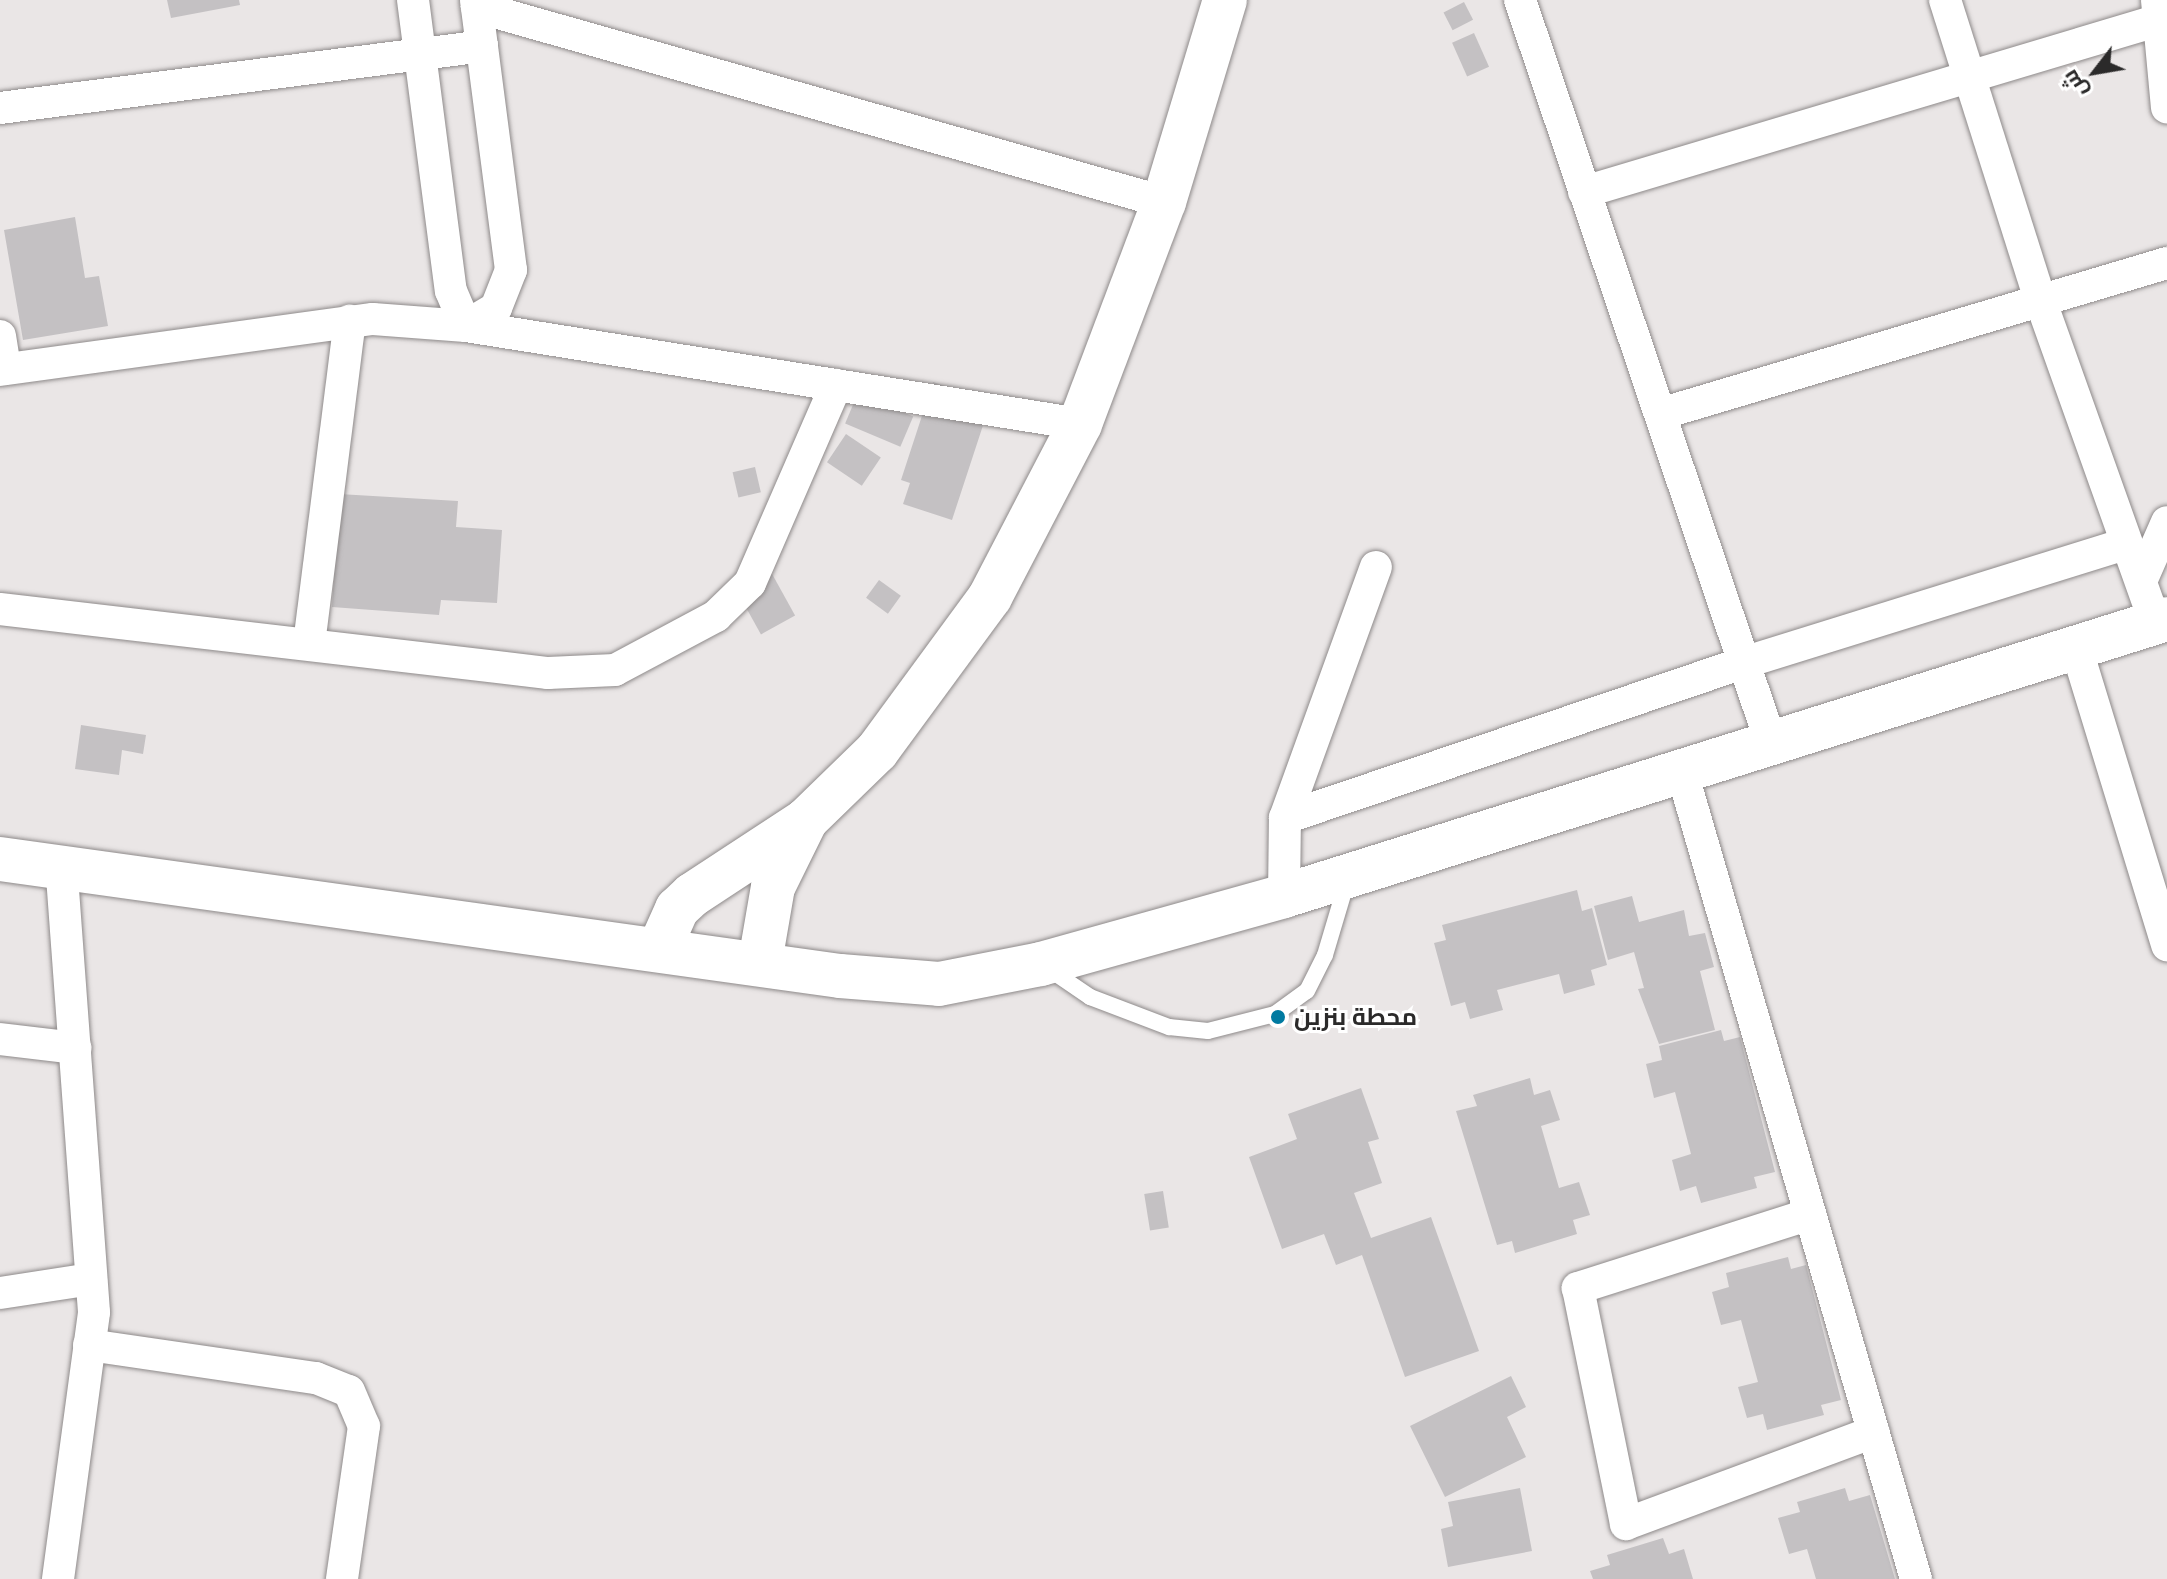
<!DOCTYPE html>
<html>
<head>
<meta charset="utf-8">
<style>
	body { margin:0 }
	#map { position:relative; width:2167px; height:1579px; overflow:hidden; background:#eae6e6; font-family:Raleway,Cairo,sans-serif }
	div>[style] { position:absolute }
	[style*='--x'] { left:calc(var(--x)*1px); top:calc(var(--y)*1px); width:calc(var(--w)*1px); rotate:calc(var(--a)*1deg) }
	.building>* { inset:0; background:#c4c1c3; transform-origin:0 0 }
	.roads { filter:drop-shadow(0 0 2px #8e8a8a) drop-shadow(0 0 2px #8e8a8a) }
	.lane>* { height:16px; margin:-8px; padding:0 8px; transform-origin:8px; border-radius:8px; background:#fff }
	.street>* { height:32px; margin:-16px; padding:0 16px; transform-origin:16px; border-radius:16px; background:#fff }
	.secondary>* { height:44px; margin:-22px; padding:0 22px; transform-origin:22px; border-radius:22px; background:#fff }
	.dots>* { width:22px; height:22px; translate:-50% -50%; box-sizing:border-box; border:4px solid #fff; border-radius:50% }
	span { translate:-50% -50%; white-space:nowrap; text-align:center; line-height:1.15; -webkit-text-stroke:6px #fff; paint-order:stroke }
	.poi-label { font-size:24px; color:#2b2a2a; font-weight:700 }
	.left { translate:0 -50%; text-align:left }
	.north { position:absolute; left:2055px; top:32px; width:80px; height:80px; -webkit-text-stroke:6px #fff; paint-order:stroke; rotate:239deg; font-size:22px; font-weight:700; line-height:32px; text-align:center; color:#2b2a2a }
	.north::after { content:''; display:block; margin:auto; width:28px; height:36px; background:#2b2a2a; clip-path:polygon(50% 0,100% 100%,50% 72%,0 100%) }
</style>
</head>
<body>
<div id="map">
	<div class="building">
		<div style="clip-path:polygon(167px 0,239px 0,240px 5px,171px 18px)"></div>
		<div style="left:1464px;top:2px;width:20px;height:23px;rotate:63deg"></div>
		<div style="left:1474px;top:33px;width:37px;height:24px;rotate:66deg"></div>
		<div style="clip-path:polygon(75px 217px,85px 278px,99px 276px,108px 326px,23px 340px,4px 230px)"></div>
		<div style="clip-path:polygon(933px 382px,991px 401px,952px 520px,903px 504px,910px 483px,901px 480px)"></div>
		<div style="left:858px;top:393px;width:60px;height:33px;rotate:23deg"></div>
		<div style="left:846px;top:434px;width:42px;height:34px;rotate:34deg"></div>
		<div style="left:755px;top:467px;width:26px;height:23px;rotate:77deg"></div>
		<div style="clip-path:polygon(339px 494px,458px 501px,456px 527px,502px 530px,497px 603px,441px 600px,439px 615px,332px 607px)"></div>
		<div style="left:766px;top:563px;width:60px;height:39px;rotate:61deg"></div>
		<div style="left:879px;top:580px;width:27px;height:22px;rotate:36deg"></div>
		<div style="clip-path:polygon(81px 725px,146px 735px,143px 754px,122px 750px,119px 775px,75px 769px)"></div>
		<div style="clip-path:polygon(1577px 890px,1582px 911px,1592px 908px,1607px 965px,1591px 970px,1595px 985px,1564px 994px,1559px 974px,1497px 990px,1503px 1010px,1470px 1019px,1465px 1002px,1451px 1006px,1434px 943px,1446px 940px,1442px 925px)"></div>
		<div style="clip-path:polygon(1632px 896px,1639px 922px,1684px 910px,1689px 936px,1705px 933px,1714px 967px,1700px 971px,1715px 1030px,1659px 1044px,1638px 989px,1644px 988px,1634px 952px,1608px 960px,1594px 906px)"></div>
		<div style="clip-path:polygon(1721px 1030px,1724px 1041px,1740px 1037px,1775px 1172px,1754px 1177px,1757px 1188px,1701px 1203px,1696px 1186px,1680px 1191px,1672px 1160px,1691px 1154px,1675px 1092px,1654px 1098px,1646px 1064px,1662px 1060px,1659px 1046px)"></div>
		<div style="clip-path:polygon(1530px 1078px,1534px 1095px,1550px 1090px,1560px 1120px,1541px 1126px,1559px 1188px,1579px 1182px,1590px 1215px,1573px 1220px,1577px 1234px,1515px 1253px,1512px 1241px,1497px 1245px,1456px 1111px,1477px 1106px,1473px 1095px)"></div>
		<div style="clip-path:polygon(1361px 1088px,1379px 1139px,1368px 1142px,1382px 1183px,1354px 1193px,1371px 1238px,1431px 1217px,1479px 1351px,1405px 1377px,1362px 1255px,1336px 1265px,1324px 1234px,1282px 1249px,1249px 1157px,1297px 1139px,1288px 1114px)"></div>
		<div style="left:1163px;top:1191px;width:37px;height:19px;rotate:81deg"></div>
		<div style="clip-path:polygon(1788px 1257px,1791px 1269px,1806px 1265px,1841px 1400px,1821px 1405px,1824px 1415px,1767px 1430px,1763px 1414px,1747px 1418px,1738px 1387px,1758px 1382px,1741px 1320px,1721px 1325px,1712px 1292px,1729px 1287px,1726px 1273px)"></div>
		<div style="clip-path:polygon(1511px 1376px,1526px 1407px,1507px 1417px,1526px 1457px,1445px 1497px,1410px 1426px)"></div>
		<div style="clip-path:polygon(1520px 1488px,1532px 1551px,1448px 1567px,1441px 1529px,1453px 1526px,1448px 1502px)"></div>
		<div style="clip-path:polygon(1845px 1488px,1849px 1501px,1870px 1495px,1895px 1579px,1816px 1579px,1807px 1549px,1789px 1554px,1778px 1518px,1800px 1512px,1797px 1502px)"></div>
		<div style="clip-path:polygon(1663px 1538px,1669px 1554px,1684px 1549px,1693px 1579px,1593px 1579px,1590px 1571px,1610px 1565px,1607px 1555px)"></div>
	</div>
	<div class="roads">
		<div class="lane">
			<div style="--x:1049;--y:969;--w:50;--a:34.3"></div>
			<div style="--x:1090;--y:997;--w:85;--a:20.8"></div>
			<div style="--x:1169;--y:1027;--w:39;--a:6"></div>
			<div style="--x:1208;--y:1031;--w:69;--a:-14.2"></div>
			<div style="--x:1275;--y:1014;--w:39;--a:-36"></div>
			<div style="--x:1307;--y:991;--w:40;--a:-63.4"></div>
			<div style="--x:1325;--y:955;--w:77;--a:-73.4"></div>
		</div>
		<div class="street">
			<div style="--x:413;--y:0;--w:293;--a:82.6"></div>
			<div style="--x:451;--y:291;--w:38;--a:67"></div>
			<div style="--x:466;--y:326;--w:35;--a:-31"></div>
			<div style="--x:496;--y:308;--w:41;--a:-68.5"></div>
			<div style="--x:511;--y:270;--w:272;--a:-97.4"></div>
			<div style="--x:1520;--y:0;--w:784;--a:71.33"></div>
			<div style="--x:1945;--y:0;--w:317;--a:72.4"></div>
			<div style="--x:2041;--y:302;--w:341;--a:70.4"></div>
			<div style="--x:2157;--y:0;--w:108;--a:84.7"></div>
			<div style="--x:477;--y:7;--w:714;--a:15.85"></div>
			<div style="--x:0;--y:108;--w:486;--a:-7.3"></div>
			<div style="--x:1584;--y:192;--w:600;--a:-16.65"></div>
			<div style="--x:0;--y:336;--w:33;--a:81"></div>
			<div style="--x:0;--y:370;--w:376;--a:-7.8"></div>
			<div style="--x:373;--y:319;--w:93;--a:4.3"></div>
			<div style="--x:466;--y:326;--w:622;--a:9.07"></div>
			<div style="--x:1660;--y:414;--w:529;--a:-16.59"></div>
			<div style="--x:2142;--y:579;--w:62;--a:-66.3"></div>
			<div style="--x:0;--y:609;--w:552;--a:6.66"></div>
			<div style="--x:548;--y:673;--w:67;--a:-2.6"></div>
			<div style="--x:615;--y:670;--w:115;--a:-28.1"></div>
			<div style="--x:716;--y:616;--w:47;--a:-44.1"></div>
			<div style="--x:750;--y:583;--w:216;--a:-66.5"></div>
			<div style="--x:309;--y:644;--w:326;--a:-82.8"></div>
			<div style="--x:2076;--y:647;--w:312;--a:73"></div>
			<div style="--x:1682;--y:772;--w:840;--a:73.83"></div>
			<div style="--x:1285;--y:818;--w:487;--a:-18.7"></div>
			<div style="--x:1746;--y:662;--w:397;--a:-17.3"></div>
			<div style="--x:1284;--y:896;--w:78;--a:-89.3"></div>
			<div style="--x:1285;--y:818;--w:267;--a:-70.1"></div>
			<div style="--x:0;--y:1039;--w:76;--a:6.8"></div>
			<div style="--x:1810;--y:1214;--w:244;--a:162.3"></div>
			<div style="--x:1578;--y:1288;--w:241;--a:78.5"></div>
			<div style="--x:1626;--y:1524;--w:264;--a:-20.4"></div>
			<div style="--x:0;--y:1293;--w:92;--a:-8.7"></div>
			<div style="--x:89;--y:1345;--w:229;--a:8.3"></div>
			<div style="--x:316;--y:1378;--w:35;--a:22"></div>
			<div style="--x:349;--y:1391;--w:38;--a:67"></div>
			<div style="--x:364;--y:1426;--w:155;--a:98.2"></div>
			<div style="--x:58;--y:1579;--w:269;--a:-82.3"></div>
			<div style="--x:94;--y:1312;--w:446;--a:-94.2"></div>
		</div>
		<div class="secondary">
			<div style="--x:0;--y:859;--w:848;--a:7.93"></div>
			<div style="--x:840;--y:976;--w:99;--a:4.6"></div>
			<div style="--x:939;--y:984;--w:104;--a:-11.1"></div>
			<div style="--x:1041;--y:964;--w:252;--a:-15.6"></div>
			<div style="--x:1284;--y:896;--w:925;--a:-17.42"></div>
			<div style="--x:660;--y:947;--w:42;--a:-65.9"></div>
			<div style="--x:677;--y:909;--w:21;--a:-43"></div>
			<div style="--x:692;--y:895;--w:136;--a:-33.3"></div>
			<div style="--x:806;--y:820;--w:99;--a:-44.2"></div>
			<div style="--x:877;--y:751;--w:191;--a:-53.7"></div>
			<div style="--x:990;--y:597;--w:195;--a:-62.5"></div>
			<div style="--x:1080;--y:424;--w:237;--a:-69.3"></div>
			<div style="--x:1164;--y:202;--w:211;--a:-73.2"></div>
			<div style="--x:760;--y:962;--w:76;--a:-80.2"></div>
			<div style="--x:773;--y:887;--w:75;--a:-63.8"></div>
		</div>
	</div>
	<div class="dots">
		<div style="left:1278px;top:1017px;background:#007aa1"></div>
	</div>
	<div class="poi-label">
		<span class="left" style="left:1294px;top:1017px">محطة بنزين</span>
	</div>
	<div class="north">ش</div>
</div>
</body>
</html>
